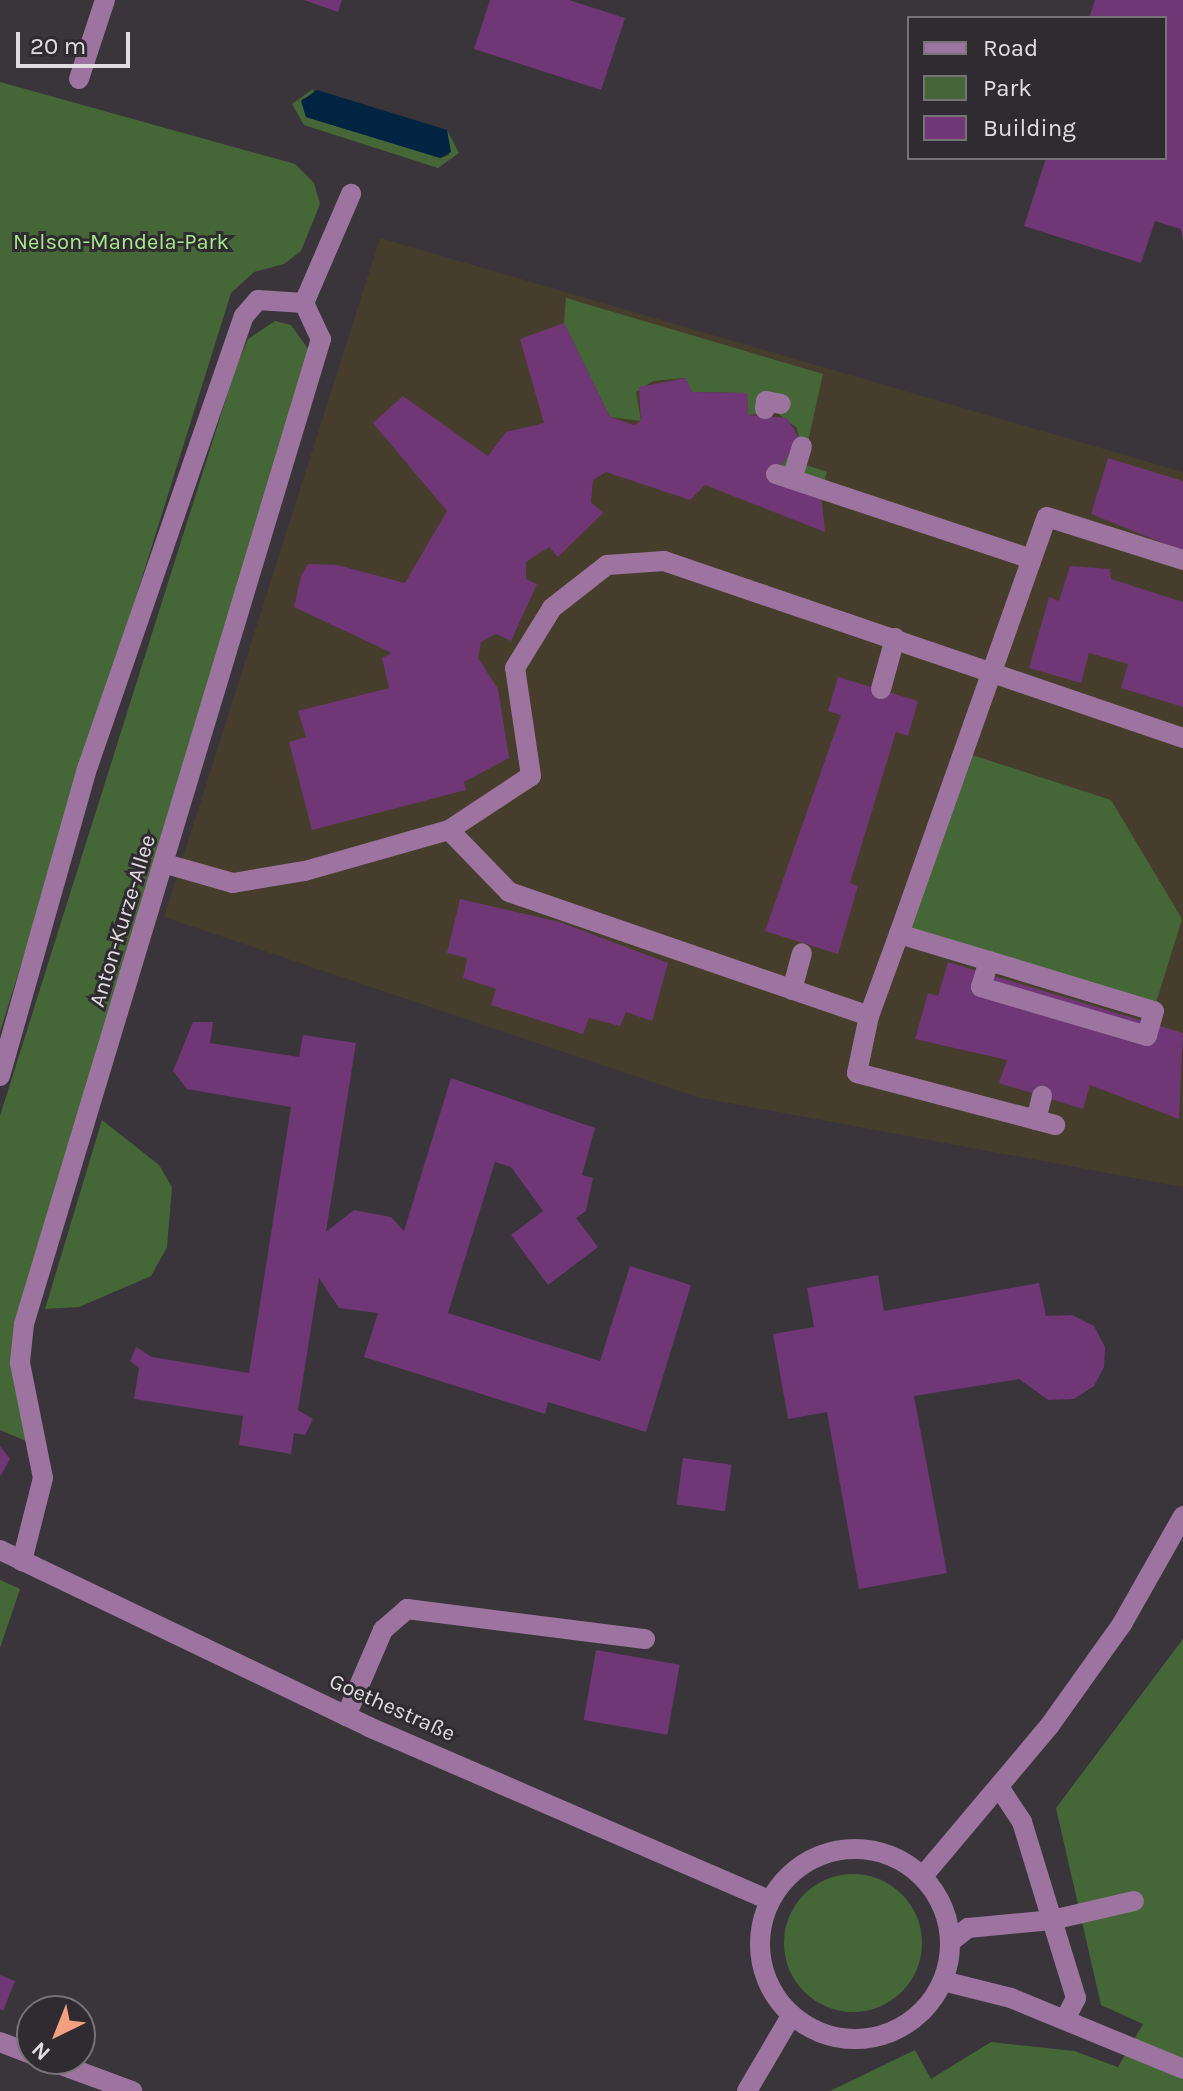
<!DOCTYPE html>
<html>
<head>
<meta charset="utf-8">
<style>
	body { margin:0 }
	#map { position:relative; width:1183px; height:2091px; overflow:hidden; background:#3a353a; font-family:Karla,sans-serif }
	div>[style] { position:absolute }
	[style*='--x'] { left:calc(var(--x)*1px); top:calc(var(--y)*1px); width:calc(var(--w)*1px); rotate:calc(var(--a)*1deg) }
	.education>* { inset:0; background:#473d2d }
	.green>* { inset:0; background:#456738 }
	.round { border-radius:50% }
	.water>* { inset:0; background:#002442 }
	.building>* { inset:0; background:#6f3775; transform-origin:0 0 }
	.minor>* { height:20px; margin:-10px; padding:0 10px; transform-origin:10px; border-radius:10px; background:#9d74a0 }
	.minor>.ring { margin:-10px; padding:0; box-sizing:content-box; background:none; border:20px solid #9d74a0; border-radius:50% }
	span { translate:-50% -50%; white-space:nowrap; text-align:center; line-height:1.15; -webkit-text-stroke:6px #2f2b30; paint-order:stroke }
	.park-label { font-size:22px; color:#a5eb89 }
	.street-label { font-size:22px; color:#e0dde0 }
	.legend { position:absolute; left:907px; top:16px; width:260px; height:144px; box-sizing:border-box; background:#2f2b30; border:2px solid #767276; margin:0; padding:10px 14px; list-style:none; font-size:24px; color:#e0dde0 }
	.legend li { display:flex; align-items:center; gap:16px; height:40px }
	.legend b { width:40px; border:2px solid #767276 }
	.north { position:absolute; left:16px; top:1995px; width:80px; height:80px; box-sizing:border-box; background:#2f2b30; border:2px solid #767276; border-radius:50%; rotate:223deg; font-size:22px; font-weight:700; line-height:32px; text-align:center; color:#e0dde0 }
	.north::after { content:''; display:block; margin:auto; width:28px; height:36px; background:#f2a080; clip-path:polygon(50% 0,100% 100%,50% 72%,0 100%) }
	.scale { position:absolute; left:16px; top:32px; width:114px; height:36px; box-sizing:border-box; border:4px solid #e0dde0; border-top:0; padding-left:10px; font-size:24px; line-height:28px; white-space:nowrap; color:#e0dde0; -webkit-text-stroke:6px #2f2b30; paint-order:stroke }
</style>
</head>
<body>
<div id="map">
	<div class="education">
		<div style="clip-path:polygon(380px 238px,1183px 472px,1183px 1187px,697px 1097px,164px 917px)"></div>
	</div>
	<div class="green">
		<div style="clip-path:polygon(0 82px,295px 164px,314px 183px,320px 204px,301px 251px,284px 264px,254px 272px,231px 293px,0 1032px)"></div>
		<div style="clip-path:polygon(313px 89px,315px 96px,302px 99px,306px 117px,441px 158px,449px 155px,447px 130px,459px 153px,438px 168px,304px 125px,292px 104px)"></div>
		<div style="clip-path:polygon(566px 298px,823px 374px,803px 464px,827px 472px,821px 493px,781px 466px,799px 439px,797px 428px,776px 412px,748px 415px,747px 393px,692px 392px,685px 378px,653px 381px,636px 392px,641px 421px,610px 417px,564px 323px)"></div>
		<div style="clip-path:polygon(275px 321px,291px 325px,308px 349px,14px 1357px,33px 1444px,0 1430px,0 1116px,236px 367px,248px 339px)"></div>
		<div style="clip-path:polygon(969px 754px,1111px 800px,1182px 919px,1155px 1006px,903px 931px)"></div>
		<div style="clip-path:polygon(102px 1120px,159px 1165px,172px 1187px,167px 1247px,151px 1276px,79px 1307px,45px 1309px)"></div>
		<div style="clip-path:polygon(0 1580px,20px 1589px,0 1648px)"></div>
		<div style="clip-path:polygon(1183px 1639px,1183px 2091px,830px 2091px,915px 2050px,931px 2079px,991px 2042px,1074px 2051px,1118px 2067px,1143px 2024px,1101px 2005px,1056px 1808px)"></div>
		<div class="round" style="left:784px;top:1874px;width:138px;height:138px"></div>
	</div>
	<div class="water">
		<div style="clip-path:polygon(317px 90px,447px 130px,451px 152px,440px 158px,306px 117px,301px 101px)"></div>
	</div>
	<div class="building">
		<div style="clip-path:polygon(304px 0,342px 0,338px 12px)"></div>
		<div style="clip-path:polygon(490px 0,569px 0,625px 18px,601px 90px,474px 49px)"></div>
		<div style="clip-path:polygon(1095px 0,1183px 0,1183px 241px,1181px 229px,1155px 221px,1141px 263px,1024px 226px,1046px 158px,1165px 158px,1165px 18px,1089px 18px)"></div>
		<div style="clip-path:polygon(564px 323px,610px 417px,634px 425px,641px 421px,639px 387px,686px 378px,692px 392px,747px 393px,748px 415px,787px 418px,799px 438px,781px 466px,821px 493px,825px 532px,705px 485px,690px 500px,606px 472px,593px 480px,591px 502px,603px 513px,558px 557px,549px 547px,526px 562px,526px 579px,537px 584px,511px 641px,496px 634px,481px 642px,478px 658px,498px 689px,509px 758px,464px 782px,466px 790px,312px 830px,289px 742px,306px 737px,298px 711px,389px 688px,382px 658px,392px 653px,294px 607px,301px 576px,308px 564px,337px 565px,405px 583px,447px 511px,373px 423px,403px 396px,488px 456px,506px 432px,544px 423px,520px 339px)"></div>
		<div style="clip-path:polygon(1108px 458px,1183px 481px,1183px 551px,1091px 514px)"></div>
		<div style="clip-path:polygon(1070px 566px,1110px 569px,1111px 579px,1183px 602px,1183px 707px,1121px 688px,1128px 664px,1089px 653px,1081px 683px,1029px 668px,1049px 597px,1059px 601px)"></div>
		<div style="clip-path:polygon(838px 677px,918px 701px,908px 736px,896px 732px,850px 883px,858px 886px,838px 954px,765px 931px,841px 715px,828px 711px)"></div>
		<div style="clip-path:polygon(460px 899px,560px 922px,668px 963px,652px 1021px,626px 1012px,620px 1026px,589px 1018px,583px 1034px,491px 1005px,496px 989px,463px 978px,467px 958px,447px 953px)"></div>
		<div style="clip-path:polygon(948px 962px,1183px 1033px,1179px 1119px,1090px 1085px,1083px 1109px,999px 1083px,1007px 1060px,915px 1039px,928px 993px,938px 996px)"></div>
		<div style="clip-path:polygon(193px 1022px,213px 1022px,210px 1043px,299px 1057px,303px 1035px,356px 1043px,326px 1232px,354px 1210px,391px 1217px,404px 1231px,451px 1078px,595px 1128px,582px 1175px,593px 1178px,586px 1211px,576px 1218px,598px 1247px,548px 1285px,511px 1235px,543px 1211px,511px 1167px,495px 1162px,448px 1313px,600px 1361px,630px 1266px,691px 1285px,646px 1432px,548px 1402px,545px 1414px,364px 1357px,378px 1313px,339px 1308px,319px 1278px,298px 1410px,313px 1419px,305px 1435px,294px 1433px,291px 1454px,239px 1445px,243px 1416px,134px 1399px,139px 1368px,130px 1361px,136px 1347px,152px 1357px,249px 1373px,291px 1107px,187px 1089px,173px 1071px)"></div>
		<div style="clip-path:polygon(878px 1275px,884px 1311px,1039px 1283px,1046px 1316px,1072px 1315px,1094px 1326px,1105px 1347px,1104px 1367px,1094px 1386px,1074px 1399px,1048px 1400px,1019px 1379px,914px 1396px,947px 1573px,859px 1589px,827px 1412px,788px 1419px,773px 1334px,814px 1327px,807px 1288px)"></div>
		<div style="clip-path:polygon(0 1446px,10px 1459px,0 1477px)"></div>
		<div style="left:683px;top:1458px;width:49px;height:47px;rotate:8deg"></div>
		<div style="left:596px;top:1650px;width:85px;height:71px;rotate:10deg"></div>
		<div style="clip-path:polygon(0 1975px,15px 1981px,3px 2011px,0 2009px)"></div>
	</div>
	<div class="minor">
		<div style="--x:79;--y:79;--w:83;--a:-71.8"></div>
		<div style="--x:304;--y:303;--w:119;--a:-66.7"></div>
		<div style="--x:765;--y:409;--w:8;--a:-83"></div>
		<div style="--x:766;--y:401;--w:15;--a:11"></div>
		<div style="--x:776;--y:474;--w:269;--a:18.4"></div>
		<div style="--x:792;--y:479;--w:34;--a:-73"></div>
		<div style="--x:881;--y:689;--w:53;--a:-74.6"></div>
		<div style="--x:449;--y:830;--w:86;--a:45.9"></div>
		<div style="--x:509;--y:892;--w:381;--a:19"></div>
		<div style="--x:869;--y:1016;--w:58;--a:101.9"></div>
		<div style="--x:857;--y:1073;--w:205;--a:14.7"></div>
		<div style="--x:166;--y:864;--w:70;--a:15.8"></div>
		<div style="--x:233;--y:883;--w:73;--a:-9.5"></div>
		<div style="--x:305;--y:871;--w:150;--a:-15.9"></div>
		<div style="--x:449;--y:830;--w:98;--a:-33.4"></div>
		<div style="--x:531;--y:776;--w:109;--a:-98.4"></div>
		<div style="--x:515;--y:668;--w:70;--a:-58.3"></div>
		<div style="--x:552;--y:608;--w:70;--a:-38"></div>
		<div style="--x:607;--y:565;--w:57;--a:-4"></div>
		<div style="--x:664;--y:561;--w:548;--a:18.83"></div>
		<div style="--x:899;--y:934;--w:442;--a:-70.5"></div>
		<div style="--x:1047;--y:517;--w:143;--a:17.5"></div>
		<div style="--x:792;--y:990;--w:38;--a:-75"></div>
		<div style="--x:869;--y:1016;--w:87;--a:-69.9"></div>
		<div style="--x:899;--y:934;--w:94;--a:16.7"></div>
		<div style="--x:989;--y:961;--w:172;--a:16.9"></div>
		<div style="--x:1154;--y:1011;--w:26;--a:106"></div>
		<div style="--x:1147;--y:1036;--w:173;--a:-163.6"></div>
		<div style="--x:981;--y:987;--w:27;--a:-73"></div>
		<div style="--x:0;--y:1076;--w:322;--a:-74.2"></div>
		<div style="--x:88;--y:766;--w:476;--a:-70.9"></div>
		<div style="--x:244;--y:316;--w:21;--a:-49"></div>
		<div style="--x:258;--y:300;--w:46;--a:3.7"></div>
		<div style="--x:304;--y:303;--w:40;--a:65"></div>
		<div style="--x:321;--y:339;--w:1029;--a:106.78"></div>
		<div style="--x:24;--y:1324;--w:39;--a:96"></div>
		<div style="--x:20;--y:1363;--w:117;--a:78.7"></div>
		<div style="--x:43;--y:1478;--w:86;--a:104.2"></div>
		<div style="--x:1036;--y:1120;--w:25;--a:-76"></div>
		<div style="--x:0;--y:1550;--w:409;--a:25.6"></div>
		<div style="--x:369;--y:1727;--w:436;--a:23.4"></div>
		<div style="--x:346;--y:1716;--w:94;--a:-66.7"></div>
		<div style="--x:383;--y:1630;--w:32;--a:-41"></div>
		<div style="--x:407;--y:1609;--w:240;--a:7.2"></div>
		<div style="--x:999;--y:1787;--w:42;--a:56.7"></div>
		<div style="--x:1022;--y:1822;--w:102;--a:73"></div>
		<div style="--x:1052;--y:1920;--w:84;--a:-13"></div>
		<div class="ring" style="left:760px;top:1849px;width:170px;height:170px"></div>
		<div style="--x:923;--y:1876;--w:197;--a:-49.9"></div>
		<div style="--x:1050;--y:1725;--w:124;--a:-54.5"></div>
		<div style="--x:1122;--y:1624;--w:124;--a:-60.5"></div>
		<div style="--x:950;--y:1942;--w:23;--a:-38"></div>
		<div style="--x:968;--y:1928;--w:84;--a:-5.4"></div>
		<div style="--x:1052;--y:1920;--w:82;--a:72.9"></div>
		<div style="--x:1076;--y:1998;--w:22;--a:117"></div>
		<div style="--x:943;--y:1981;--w:70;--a:14"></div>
		<div style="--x:1011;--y:1998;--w:186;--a:22.4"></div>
		<div style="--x:0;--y:2042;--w:34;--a:21"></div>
		<div style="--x:45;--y:2059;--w:93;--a:20.2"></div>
		<div style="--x:747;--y:2091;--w:87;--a:-59.6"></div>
	</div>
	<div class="park-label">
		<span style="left:121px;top:243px">Nelson-Mandela-Park</span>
	</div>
	<div class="street-label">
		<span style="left:123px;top:921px;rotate:-73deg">Anton-Kurze-Allee</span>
		<span style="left:392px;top:1708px;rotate:24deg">Goethestraße</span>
	</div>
	<ul class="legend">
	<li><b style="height:10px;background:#9d74a0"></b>Road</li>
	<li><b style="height:22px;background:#456738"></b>Park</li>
	<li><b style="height:22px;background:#6f3775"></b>Building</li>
	</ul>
	<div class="north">N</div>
	<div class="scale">20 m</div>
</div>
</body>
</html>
